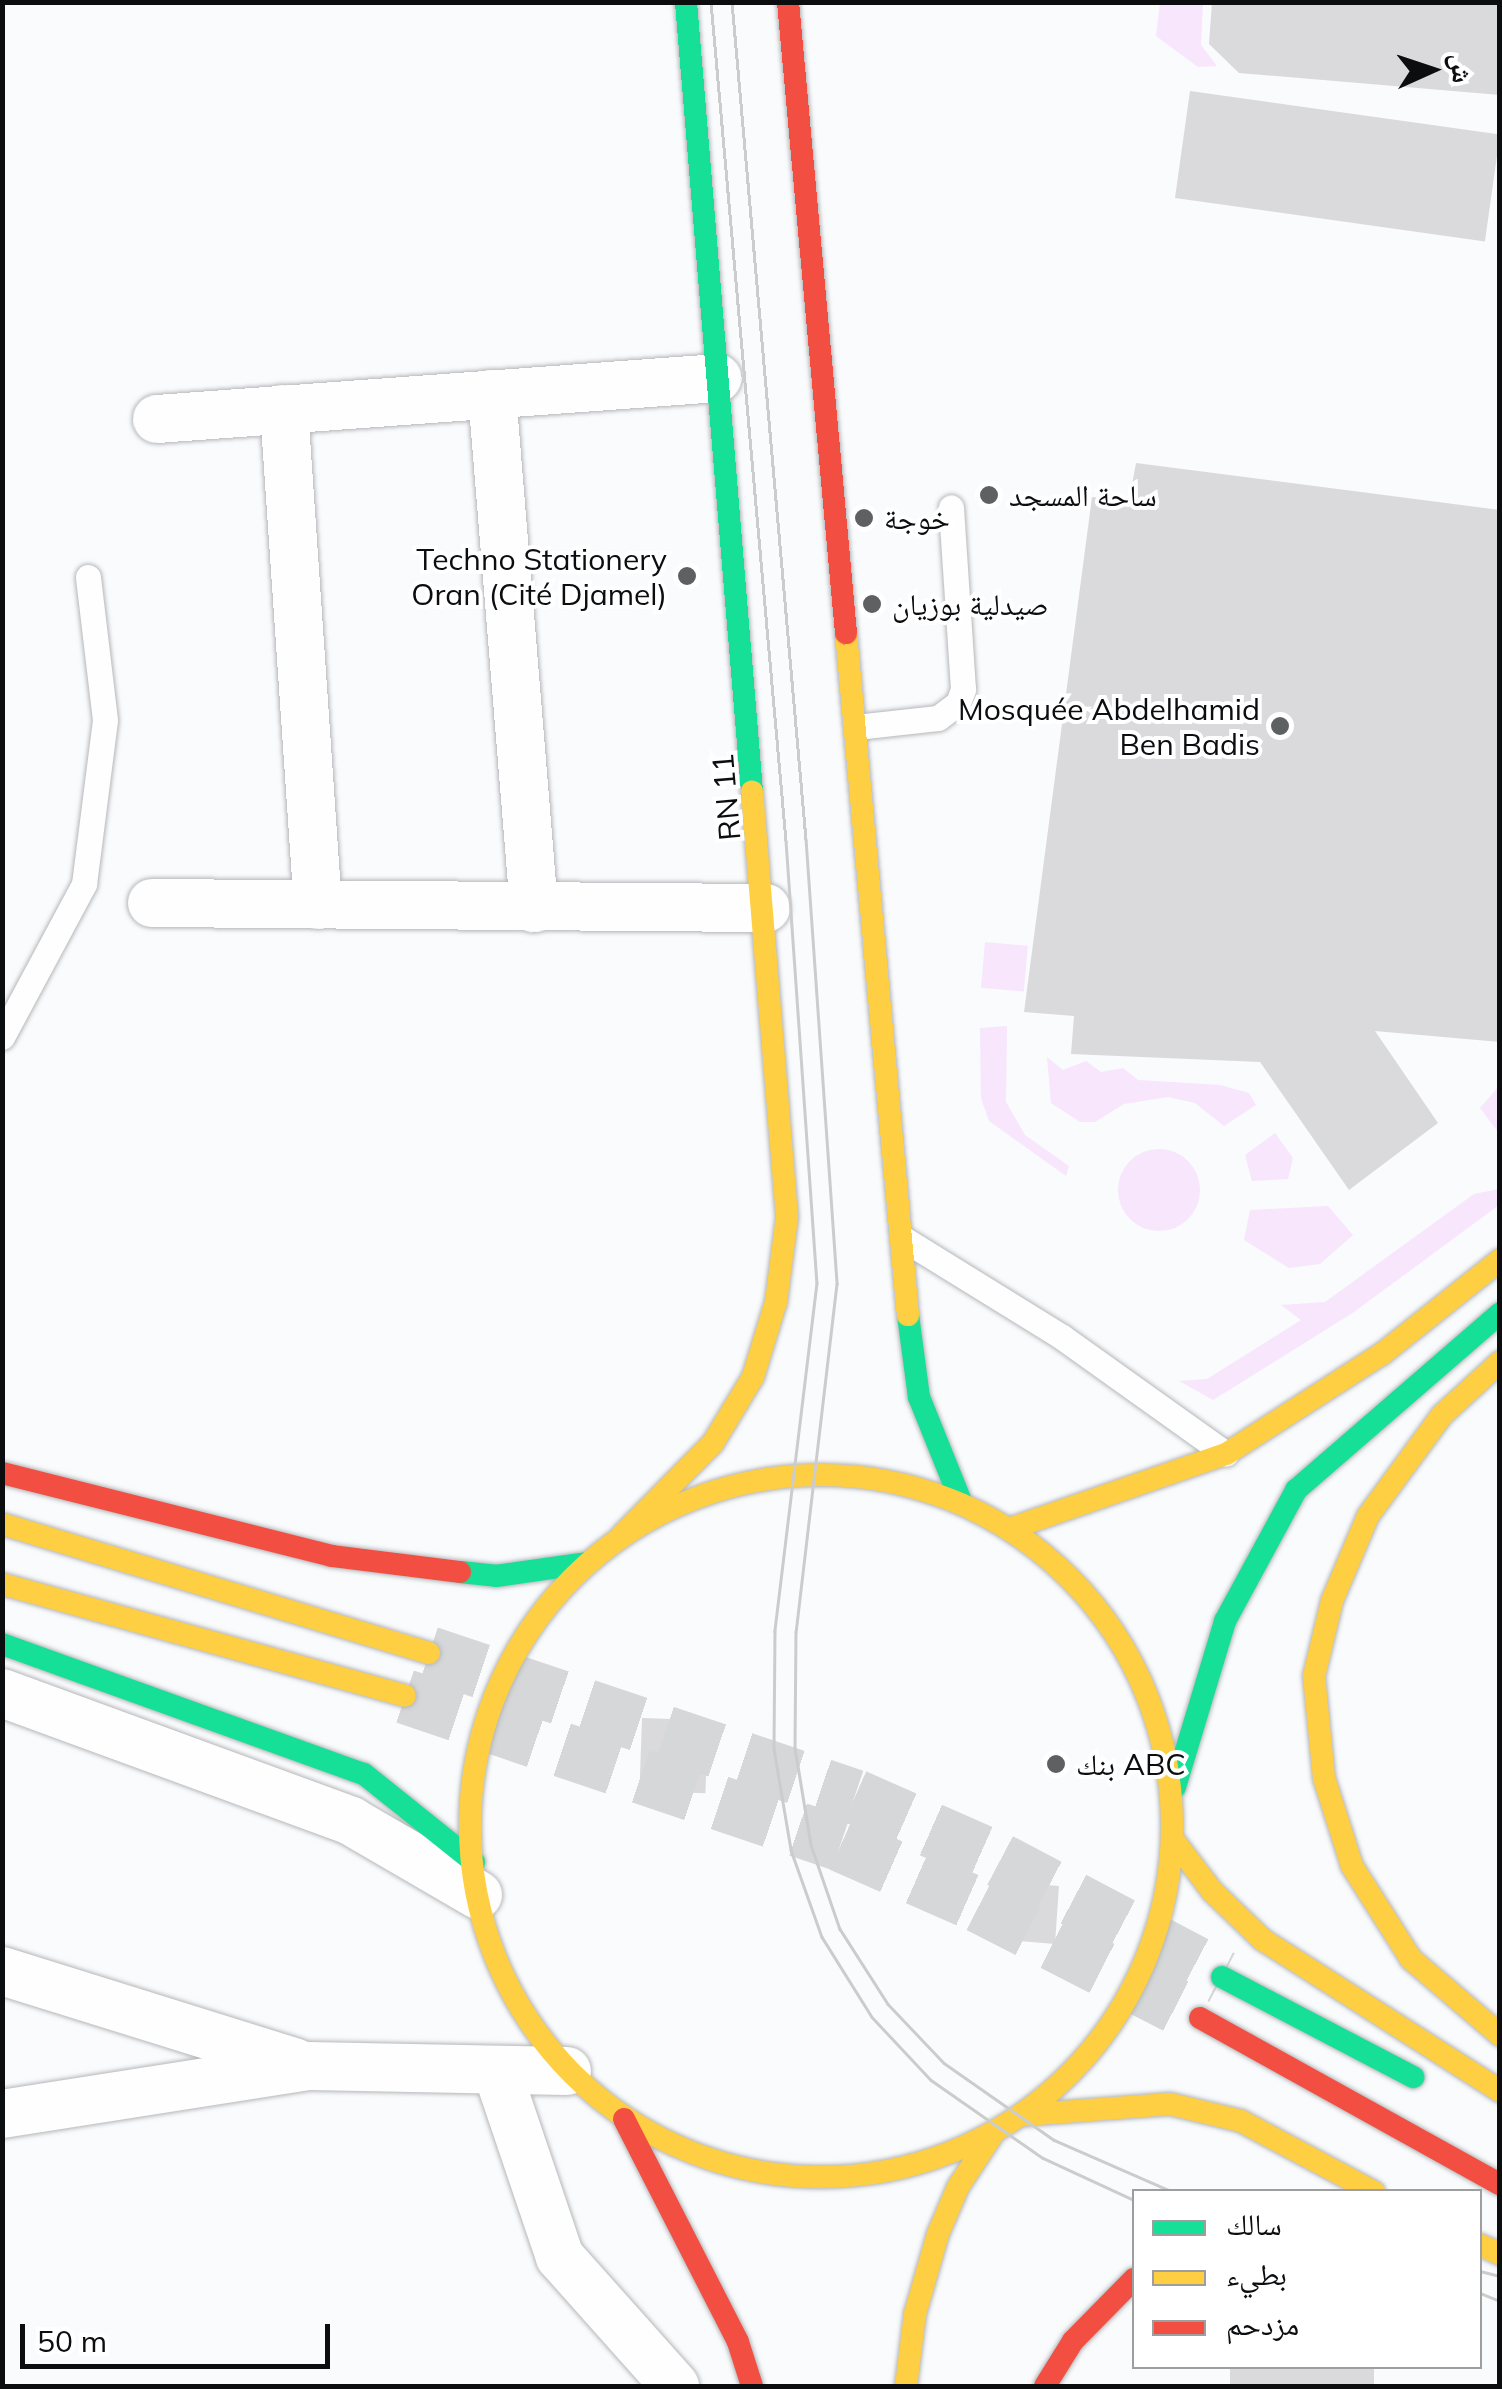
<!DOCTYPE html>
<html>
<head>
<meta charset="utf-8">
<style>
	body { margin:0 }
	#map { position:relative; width:1502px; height:2389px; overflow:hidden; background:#f9fbfd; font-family:Mulish,"Noto Naskh Arabic",sans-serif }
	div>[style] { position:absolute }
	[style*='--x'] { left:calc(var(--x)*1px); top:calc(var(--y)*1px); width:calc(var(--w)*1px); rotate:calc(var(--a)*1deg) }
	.green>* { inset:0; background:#f7e6fc; transform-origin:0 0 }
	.round { border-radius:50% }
	.building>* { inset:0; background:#dadadd; transform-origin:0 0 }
	.highway-tunnel>* { height:55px; margin-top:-27.5px; transform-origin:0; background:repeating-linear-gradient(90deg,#d5d7d9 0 55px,transparent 0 83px) }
	.roads { filter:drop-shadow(0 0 2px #b6b7b9) drop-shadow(0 0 2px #b6b7b9) }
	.lane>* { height:25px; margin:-12.5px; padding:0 12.5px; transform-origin:12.5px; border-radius:12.5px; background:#fefeff }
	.street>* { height:48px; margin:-24px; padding:0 24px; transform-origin:24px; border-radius:24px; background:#fefeff }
	.fast>* { height:22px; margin:-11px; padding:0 11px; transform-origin:11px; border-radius:11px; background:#16e098 }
	.slow>* { height:22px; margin:-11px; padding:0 11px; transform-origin:11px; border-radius:11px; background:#ffcf43 }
	.slow>.ring { margin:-11px; padding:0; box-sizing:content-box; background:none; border:22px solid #ffcf43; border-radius:50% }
	.jam>* { height:22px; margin:-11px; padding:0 11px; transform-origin:11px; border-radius:11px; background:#f24e42 }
	.tram>* { height:2.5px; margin:-1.25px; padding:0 1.25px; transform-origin:1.25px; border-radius:1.25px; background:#cccccd }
	.dots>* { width:28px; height:28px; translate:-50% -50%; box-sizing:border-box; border:5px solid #fff; border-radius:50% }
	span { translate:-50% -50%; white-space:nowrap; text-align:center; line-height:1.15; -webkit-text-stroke:8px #fff; paint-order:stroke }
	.poi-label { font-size:30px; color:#0c0d0f }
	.left { translate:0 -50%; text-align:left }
	.right { translate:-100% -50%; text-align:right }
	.street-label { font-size:30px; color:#0c0d0f }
	.frame { position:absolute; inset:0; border:5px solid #0c0d0f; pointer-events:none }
	.legend { position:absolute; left:1132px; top:2189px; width:350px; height:180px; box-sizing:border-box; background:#fff; border:2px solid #9e9e9f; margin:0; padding:12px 18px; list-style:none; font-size:30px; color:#0c0d0f }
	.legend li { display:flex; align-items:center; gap:20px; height:50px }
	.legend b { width:50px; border:2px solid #9e9e9f }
	.north { position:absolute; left:1382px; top:20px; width:100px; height:100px; -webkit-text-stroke:8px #fff; paint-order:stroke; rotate:87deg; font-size:28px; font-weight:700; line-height:40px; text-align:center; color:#0c0d0f }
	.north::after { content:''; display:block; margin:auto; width:35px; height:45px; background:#0c0d0f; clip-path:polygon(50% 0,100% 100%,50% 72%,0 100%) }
	.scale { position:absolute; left:20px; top:2324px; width:310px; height:45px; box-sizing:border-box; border:5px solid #0c0d0f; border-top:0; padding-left:12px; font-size:30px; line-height:35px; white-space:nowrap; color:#0c0d0f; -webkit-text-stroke:8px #fff; paint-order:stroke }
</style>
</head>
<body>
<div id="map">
	<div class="green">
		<div style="clip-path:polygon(1160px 2px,1203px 3px,1201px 45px,1217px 66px,1198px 67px,1156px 36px)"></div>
		<div style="left:985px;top:942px;width:43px;height:46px;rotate:5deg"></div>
		<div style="clip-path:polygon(1007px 1026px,1006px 1102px,1025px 1135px,1069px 1166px,1066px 1176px,989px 1121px,981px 1098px,980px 1028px)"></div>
		<div style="clip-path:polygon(1047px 1057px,1063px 1070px,1086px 1061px,1101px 1072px,1123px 1068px,1138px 1080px,1220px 1085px,1249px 1093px,1256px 1105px,1224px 1126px,1195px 1103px,1168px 1097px,1124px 1104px,1095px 1122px,1080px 1122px,1051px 1103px)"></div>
		<div style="clip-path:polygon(1499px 1086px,1499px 1133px,1480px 1108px)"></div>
		<div style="clip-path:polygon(1275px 1133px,1293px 1158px,1288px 1179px,1252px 1181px,1245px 1155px)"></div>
		<div class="round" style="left:1118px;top:1149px;width:82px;height:82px"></div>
		<div style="clip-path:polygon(1499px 1189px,1499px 1205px,1354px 1312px,1213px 1400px,1179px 1381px,1207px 1379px,1301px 1320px,1281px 1305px,1325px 1302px,1474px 1194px)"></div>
		<div style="clip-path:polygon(1328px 1206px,1353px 1235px,1320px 1264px,1289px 1268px,1244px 1240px,1250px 1210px)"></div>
	</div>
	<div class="building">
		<div style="clip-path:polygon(1212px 2px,1500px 2px,1500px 95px,1239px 73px,1209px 44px)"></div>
		<div style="left:1190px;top:91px;width:313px;height:108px;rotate:8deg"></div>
		<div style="clip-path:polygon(1136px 463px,1500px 510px,1500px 1042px,1375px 1031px,1438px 1123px,1349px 1190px,1260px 1062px,1071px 1054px,1074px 1016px,1024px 1012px,1092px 497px,1129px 501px)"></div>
		<div style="left:642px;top:1718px;width:66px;height:73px;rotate:2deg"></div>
		<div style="clip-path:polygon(1021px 1883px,1059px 1886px,1055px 1944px,994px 1939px,998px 1887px,1021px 1889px)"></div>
		<div style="left:1374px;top:2366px;width:20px;height:144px;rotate:90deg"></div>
	</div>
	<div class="highway-tunnel">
		<div style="--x:429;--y:1653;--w:449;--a:18.6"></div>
		<div style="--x:855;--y:1796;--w:158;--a:23.8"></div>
		<div style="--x:1000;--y:1860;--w:251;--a:27.8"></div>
		<div style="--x:405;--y:1696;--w:460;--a:18.7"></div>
		<div style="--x:841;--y:1844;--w:151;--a:23.8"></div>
		<div style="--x:979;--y:1905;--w:248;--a:27.1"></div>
	</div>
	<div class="roads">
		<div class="lane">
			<div style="--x:856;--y:727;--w:82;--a:-6.3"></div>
			<div style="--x:938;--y:718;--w:25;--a:-37"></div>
			<div style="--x:958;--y:703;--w:15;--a:-70"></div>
			<div style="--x:963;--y:689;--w:182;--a:-93.8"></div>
			<div style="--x:2;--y:1037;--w:174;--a:-61.8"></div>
			<div style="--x:84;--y:884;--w:165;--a:-82.7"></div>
			<div style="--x:105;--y:720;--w:144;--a:-96.8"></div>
			<div style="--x:902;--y:1238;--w:188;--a:31.7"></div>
			<div style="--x:1062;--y:1337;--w:201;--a:35.5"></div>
		</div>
		<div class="street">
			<div style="--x:492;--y:394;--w:516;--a:85.33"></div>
			<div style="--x:284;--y:409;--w:497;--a:86.1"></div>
			<div style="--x:157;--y:419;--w:562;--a:-4.18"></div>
			<div style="--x:152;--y:903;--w:614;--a:0.47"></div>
			<div style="--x:2;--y:1693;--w:372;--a:20.1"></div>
			<div style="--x:351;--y:1821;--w:147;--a:30.2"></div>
			<div style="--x:2;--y:1971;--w:307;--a:17.3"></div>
			<div style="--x:497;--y:2071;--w:196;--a:71.3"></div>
			<div style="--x:560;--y:2257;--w:173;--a:48.3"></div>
			<div style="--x:2;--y:2114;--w:310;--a:-8.9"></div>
			<div style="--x:308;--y:2066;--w:259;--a:1.1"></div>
		</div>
		<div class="fast">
			<div style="--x:686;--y:2;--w:792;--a:85.22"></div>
			<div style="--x:908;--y:1315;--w:83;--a:82.4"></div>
			<div style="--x:919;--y:1397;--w:115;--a:68.1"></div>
			<div style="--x:460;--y:1572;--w:36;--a:6"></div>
			<div style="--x:496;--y:1576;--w:91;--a:-8.2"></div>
			<div style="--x:2;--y:1644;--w:385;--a:19.8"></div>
			<div style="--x:364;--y:1774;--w:141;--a:38.7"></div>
			<div style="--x:1175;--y:1787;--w:173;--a:-73.2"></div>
			<div style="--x:1225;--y:1621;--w:149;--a:-61.5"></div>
			<div style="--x:1296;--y:1490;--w:270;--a:-40.9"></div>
			<div style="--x:1222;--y:1977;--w:216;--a:27.6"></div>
		</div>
		<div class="slow">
			<div style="--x:846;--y:633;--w:685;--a:84.81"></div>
			<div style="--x:1500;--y:1362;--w:79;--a:137.6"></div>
			<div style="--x:1442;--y:1415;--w:125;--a:126.2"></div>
			<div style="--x:1368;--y:1516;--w:92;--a:113"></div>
			<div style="--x:1332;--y:1601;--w:77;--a:103.5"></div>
			<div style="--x:1314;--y:1676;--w:102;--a:84.4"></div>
			<div style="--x:1324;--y:1778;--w:92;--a:72.3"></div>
			<div style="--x:1352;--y:1866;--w:110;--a:57.6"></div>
			<div style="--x:1411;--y:1959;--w:117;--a:40.5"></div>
			<div class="ring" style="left:470px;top:1475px;width:680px;height:680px"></div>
			<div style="--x:2;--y:1524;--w:446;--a:16.8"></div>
			<div style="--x:1009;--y:1529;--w:230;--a:-19.1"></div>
			<div style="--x:1226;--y:1454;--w:185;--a:-32.7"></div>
			<div style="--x:1382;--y:1354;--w:151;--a:-38.5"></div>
			<div style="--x:622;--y:1535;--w:129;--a:-45.3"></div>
			<div style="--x:713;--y:1443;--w:77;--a:-58.8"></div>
			<div style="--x:753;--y:1377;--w:78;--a:-73"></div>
			<div style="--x:776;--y:1302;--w:86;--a:-82.6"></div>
			<div style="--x:787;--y:1217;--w:427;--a:-94.7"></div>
			<div style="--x:2;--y:1584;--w:418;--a:15.5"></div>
			<div style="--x:1172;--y:1838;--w:66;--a:53"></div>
			<div style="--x:1212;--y:1891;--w:71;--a:43.9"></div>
			<div style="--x:1263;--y:1940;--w:281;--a:32.5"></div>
			<div style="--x:1023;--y:2115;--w:147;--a:-4.3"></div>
			<div style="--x:1170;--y:2104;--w:73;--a:13.5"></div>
			<div style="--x:1241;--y:2121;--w:151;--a:28.1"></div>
			<div style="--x:1480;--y:2245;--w:22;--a:24"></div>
			<div style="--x:906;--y:2386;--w:73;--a:-82.9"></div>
			<div style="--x:915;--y:2314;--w:83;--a:-74"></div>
			<div style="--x:938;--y:2234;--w:51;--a:-66.9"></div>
			<div style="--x:958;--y:2187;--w:64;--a:-56.6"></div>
		</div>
		<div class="jam">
			<div style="--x:788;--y:2;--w:634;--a:84.75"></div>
			<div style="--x:2;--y:1473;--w:340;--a:14.1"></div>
			<div style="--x:332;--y:1556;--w:129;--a:7.1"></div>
			<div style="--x:1200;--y:2018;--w:343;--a:29"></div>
			<div style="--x:624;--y:2119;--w:250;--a:62.9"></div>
			<div style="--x:738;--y:2342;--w:46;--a:72.3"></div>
			<div style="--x:1045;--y:2386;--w:53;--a:-58.1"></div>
			<div style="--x:1073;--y:2341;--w:87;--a:-45.5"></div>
		</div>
	</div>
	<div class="tram">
		<div style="--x:711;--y:2;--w:842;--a:84.89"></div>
		<div style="--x:786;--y:841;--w:443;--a:86"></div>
		<div style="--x:817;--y:1283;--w:351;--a:96.9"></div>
		<div style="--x:775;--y:1631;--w:118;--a:90.5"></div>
		<div style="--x:774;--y:1749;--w:102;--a:80.4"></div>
		<div style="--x:791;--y:1850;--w:92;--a:70.4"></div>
		<div style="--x:822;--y:1937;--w:94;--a:58"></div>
		<div style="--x:872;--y:2017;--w:86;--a:46.9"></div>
		<div style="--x:931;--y:2080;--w:136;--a:34.9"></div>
		<div style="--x:1043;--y:2158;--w:100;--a:24.8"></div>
		<div style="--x:732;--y:2;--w:840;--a:84.95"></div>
		<div style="--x:806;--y:839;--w:446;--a:86"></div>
		<div style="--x:837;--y:1284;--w:350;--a:96.7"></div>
		<div style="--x:796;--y:1632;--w:116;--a:90.5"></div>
		<div style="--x:795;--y:1748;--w:98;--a:80.6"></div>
		<div style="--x:811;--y:1845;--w:89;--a:71"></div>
		<div style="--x:840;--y:1929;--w:89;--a:57.4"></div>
		<div style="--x:888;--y:2004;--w:81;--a:46.5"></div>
		<div style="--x:944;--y:2063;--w:134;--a:35"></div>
		<div style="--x:1054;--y:2140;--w:130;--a:23.6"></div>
		<div style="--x:1480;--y:2271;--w:21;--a:14"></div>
		<div style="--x:1480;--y:2293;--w:22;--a:22"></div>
	</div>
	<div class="dots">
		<div style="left:989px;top:495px;background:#5f6062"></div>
		<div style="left:864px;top:518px;background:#5f6062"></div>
		<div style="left:687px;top:576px;background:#5f6062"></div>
		<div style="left:872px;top:604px;background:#5f6062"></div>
		<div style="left:1280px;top:726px;background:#5f6062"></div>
		<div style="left:1056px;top:1764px;background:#5f6062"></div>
	</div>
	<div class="poi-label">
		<span class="left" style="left:1009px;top:495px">ساحة المسجد</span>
		<span class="left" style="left:884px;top:518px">خوجة</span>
		<span class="right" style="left:667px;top:576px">Techno Stationery<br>Oran (Cité Djamel)</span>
		<span class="left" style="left:892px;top:604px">صيدلية بوزيان</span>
		<span class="right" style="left:1260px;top:726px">Mosquée Abdelhamid<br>Ben Badis</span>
		<span class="left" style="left:1076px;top:1764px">بنك ABC</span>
	</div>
	<div class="street-label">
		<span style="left:726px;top:797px;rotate:-95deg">RN 11</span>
	</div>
	<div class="frame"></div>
	<ul class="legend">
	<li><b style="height:12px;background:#16e098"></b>سالك</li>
	<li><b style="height:12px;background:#ffcf43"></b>بطيء</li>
	<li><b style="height:12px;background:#f24e42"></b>مزدحم</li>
	</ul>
	<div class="north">ش</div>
	<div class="scale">50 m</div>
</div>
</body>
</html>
